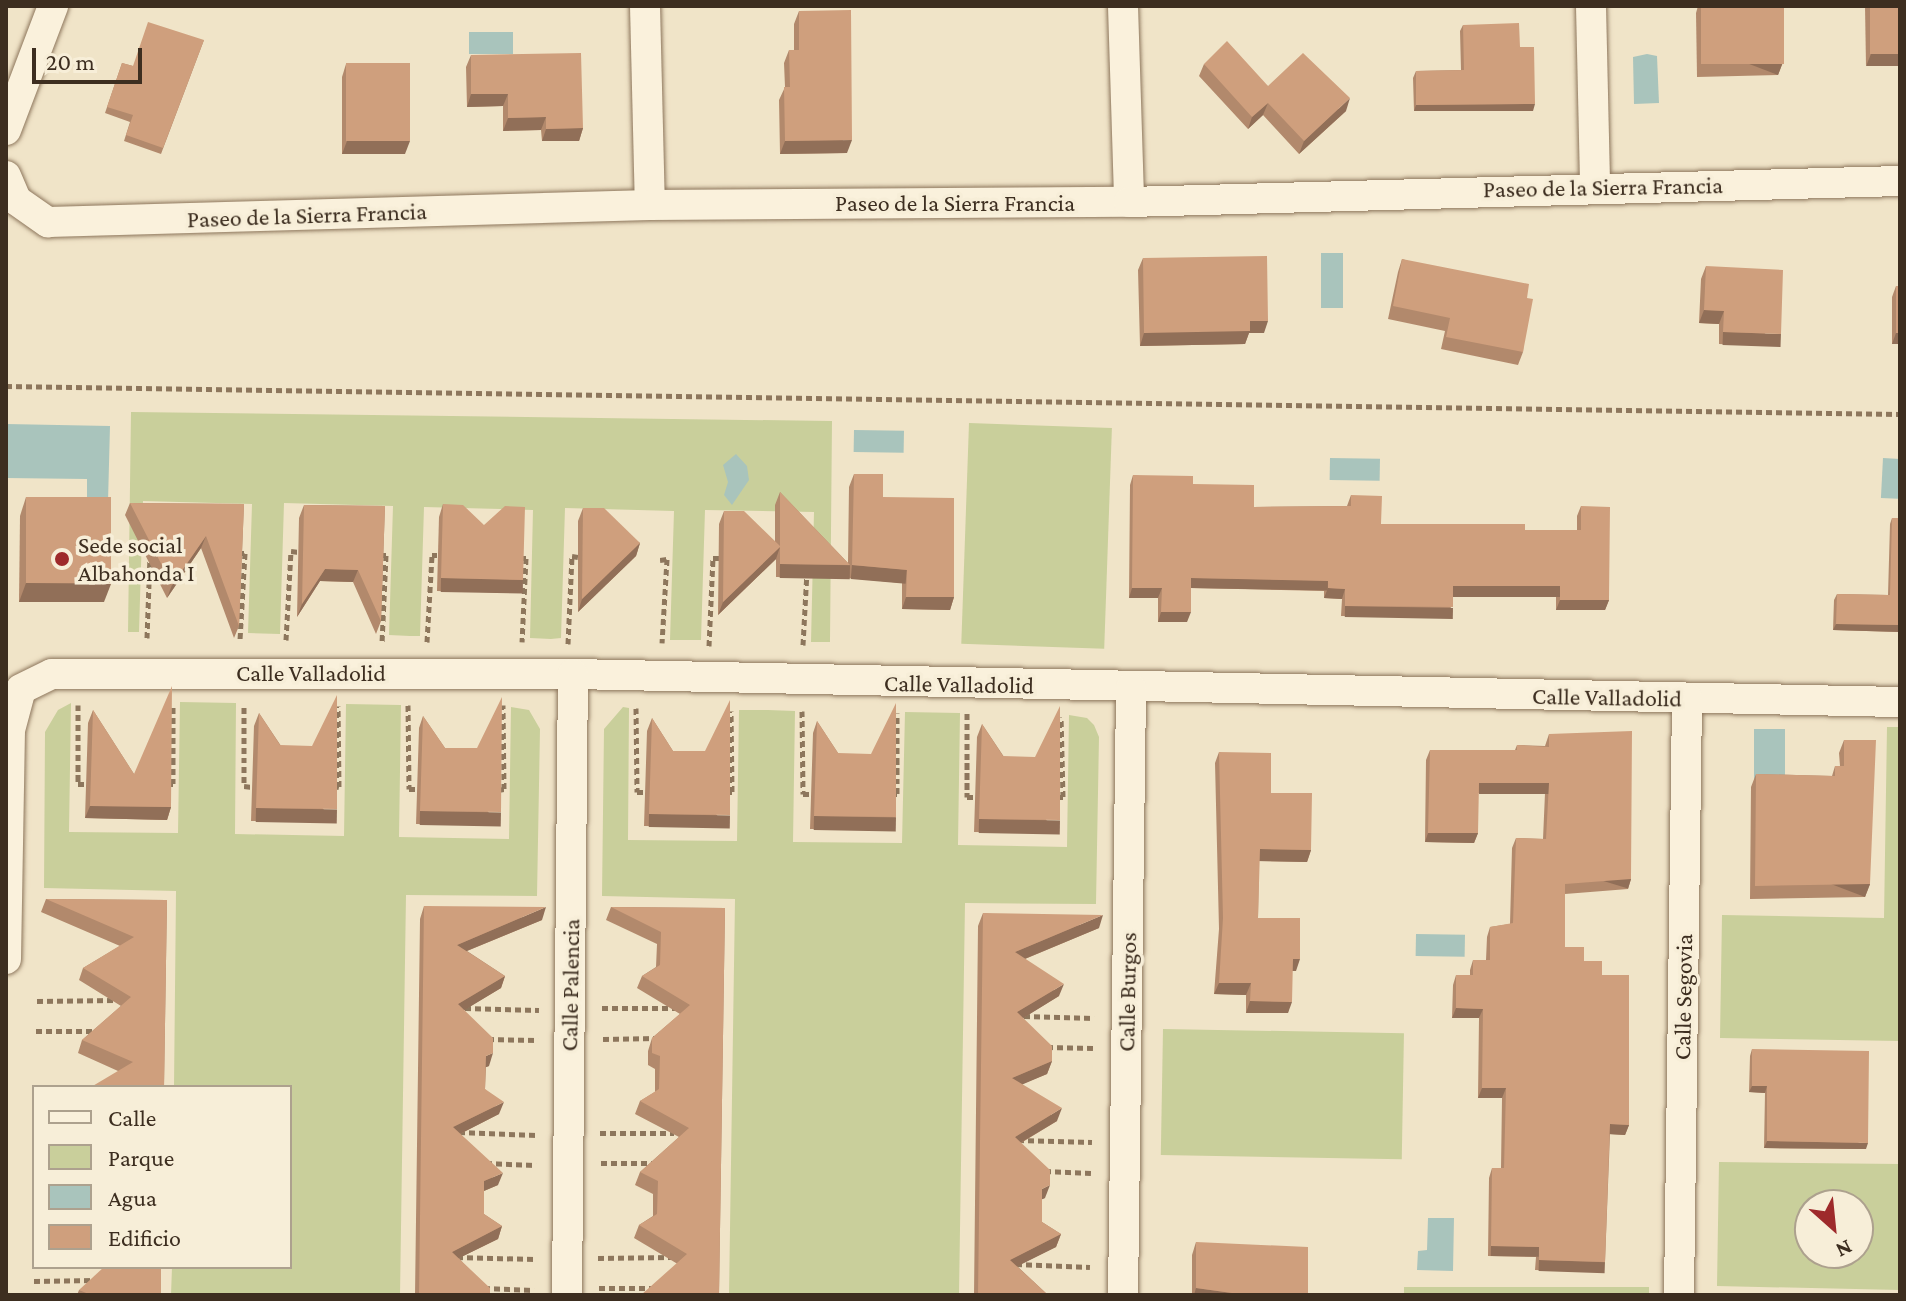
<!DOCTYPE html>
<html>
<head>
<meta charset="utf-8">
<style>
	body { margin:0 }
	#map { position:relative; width:1906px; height:1301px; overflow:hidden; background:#f0e4c8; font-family:"Crimson Pro",serif }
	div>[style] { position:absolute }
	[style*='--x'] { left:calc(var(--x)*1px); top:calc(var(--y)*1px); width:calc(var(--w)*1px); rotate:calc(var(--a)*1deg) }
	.green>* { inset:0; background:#c9cf9b; transform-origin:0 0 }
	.water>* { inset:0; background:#a9c4bc; transform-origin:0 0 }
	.path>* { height:5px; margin-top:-2.5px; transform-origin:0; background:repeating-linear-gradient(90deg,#8d765c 0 6px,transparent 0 10px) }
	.roads { filter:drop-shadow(0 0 2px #8d765c) drop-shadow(0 0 2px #8d765c) }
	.street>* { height:30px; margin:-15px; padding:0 15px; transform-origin:15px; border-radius:15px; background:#faf1dc }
	.wall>* { inset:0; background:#b2896c }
	.shaded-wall>* { inset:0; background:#916f58; transform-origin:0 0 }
	.building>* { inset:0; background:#cf9f7d; transform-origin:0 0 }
	.dots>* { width:22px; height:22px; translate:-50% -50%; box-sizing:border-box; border:4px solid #f7eed8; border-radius:50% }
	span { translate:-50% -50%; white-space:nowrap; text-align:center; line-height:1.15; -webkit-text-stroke:7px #f7eed8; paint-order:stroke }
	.street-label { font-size:24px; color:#3d2e20 }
	.poi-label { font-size:24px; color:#3d2e20 }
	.left { translate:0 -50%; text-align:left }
	.frame { position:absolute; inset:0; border:8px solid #3d2e20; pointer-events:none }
	.legend { position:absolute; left:32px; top:1085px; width:260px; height:184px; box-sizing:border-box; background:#f7eed8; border:2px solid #ada18e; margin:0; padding:10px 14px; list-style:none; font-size:24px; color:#3d2e20 }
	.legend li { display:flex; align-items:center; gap:16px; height:40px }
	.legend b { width:40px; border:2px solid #ada18e }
	.north { position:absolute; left:1794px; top:1189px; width:80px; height:80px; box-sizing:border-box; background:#f7eed8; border:2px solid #ada18e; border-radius:50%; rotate:153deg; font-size:22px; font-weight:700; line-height:32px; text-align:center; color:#3d2e20 }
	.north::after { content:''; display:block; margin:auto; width:28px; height:36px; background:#9e2a2b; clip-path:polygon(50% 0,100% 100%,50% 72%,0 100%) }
	.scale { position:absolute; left:32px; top:48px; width:110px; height:36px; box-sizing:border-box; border:4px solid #3d2e20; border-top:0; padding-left:10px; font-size:24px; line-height:28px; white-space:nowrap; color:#3d2e20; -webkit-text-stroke:6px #f7eed8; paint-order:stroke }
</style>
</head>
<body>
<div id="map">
	<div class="green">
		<div style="clip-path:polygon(131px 412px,832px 421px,830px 642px,811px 642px,814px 512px,705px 510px,701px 640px,670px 640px,674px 511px,565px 508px,561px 638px,551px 639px,530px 638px,533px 510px,424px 507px,420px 636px,410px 636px,389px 635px,393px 506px,284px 503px,280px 634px,248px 633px,252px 504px,143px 501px,139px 632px,128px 632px)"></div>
		<div style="left:969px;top:423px;width:143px;height:221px;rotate:2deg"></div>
		<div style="clip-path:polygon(180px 702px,236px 703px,235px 834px,344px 836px,346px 704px,401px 705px,399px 837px,509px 839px,511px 707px,529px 710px,540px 729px,537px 896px,406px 895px,400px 1295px,171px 1295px,172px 1267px,290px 1267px,290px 1087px,174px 1087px,176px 891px,44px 888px,45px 732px,58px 710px,71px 703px,69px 832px,178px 833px)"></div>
		<div style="clip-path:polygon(623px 707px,629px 708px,628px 840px,737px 841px,739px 710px,768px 710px,795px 711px,793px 842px,902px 843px,905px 712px,960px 713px,958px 845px,1067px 847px,1069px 715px,1087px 718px,1094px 725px,1099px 737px,1096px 904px,965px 903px,959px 1295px,729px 1295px,735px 899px,602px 896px,604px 729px)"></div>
		<div style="clip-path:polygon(1887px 727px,1900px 727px,1900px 1041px,1720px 1038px,1722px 915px,1884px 918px)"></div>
		<div style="left:1163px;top:1029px;width:241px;height:126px;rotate:1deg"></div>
		<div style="clip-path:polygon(evenodd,1719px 1162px,1900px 1164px,1900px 1290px,1717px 1286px,1719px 1162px,1810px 1205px,1858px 1205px,1858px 1253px,1810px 1253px,1810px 1205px)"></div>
		<div style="left:1404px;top:1287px;width:245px;height:8px"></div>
	</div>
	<div class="water">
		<div style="left:513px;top:32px;width:22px;height:44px;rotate:90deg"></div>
		<div style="clip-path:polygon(1647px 54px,1657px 56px,1659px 103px,1634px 104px,1633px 57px)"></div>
		<div style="left:1321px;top:253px;width:22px;height:55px"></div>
		<div style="clip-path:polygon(6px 424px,110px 426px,108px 502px,87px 502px,87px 479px,6px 478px)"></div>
		<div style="left:854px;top:430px;width:50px;height:22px;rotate:1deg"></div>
		<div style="clip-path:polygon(736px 454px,747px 466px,749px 480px,732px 505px,724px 495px,728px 482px,723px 465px)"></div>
		<div style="left:1330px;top:458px;width:50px;height:22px;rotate:1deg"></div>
		<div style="left:1883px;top:458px;width:17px;height:40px;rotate:3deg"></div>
		<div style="left:1754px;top:729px;width:31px;height:58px"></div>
		<div style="left:1416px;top:934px;width:49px;height:22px;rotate:1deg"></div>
		<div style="clip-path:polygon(1428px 1218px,1454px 1218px,1453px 1271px,1417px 1270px,1418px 1251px,1427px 1250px)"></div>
	</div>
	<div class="path">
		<div style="--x:6;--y:386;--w:1894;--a:0.85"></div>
		<div style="--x:238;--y:553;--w:7;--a:0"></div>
		<div style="--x:245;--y:553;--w:87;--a:93.3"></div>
		<div style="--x:380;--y:555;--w:6;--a:0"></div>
		<div style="--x:386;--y:555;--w:87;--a:92.6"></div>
		<div style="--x:520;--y:558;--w:6;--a:0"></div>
		<div style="--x:526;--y:558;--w:84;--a:92.7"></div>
		<div style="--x:660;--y:560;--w:7;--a:-8"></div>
		<div style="--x:667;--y:559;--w:84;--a:93.4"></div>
		<div style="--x:147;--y:638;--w:82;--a:-87.9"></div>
		<div style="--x:286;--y:640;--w:89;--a:-86.8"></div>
		<div style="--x:291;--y:551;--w:8;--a:7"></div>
		<div style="--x:427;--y:642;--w:87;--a:-86.7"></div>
		<div style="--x:432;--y:555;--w:5;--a:0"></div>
		<div style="--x:568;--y:644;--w:88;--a:-87.4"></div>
		<div style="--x:572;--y:556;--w:6;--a:9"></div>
		<div style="--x:803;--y:645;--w:73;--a:-86.9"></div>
		<div style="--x:709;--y:646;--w:88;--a:-87.4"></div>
		<div style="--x:713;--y:558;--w:6;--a:0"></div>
		<div style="--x:78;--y:705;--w:79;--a:90"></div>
		<div style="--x:78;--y:784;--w:8;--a:0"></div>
		<div style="--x:408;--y:705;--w:84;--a:89.3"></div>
		<div style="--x:409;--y:789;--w:8;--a:0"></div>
		<div style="--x:244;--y:707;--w:79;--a:90"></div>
		<div style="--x:244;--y:786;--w:8;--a:7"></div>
		<div style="--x:636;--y:708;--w:84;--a:89.3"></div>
		<div style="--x:637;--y:792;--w:8;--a:0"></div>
		<div style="--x:802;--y:711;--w:83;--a:89.3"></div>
		<div style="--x:803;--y:794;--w:8;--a:0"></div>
		<div style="--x:967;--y:713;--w:84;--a:90"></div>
		<div style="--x:967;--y:797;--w:8;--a:0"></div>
		<div style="--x:168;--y:784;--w:5;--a:0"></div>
		<div style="--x:173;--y:784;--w:77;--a:-90"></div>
		<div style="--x:334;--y:786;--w:5;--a:11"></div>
		<div style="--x:339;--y:787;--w:81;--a:-90.7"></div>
		<div style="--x:498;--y:790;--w:6;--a:-9"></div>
		<div style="--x:504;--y:789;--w:84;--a:-90.7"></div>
		<div style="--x:726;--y:792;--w:6;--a:0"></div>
		<div style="--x:732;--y:792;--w:81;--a:-90.7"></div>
		<div style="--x:892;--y:794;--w:5;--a:0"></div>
		<div style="--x:897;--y:794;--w:81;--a:-90"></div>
		<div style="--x:1057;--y:797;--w:6;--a:0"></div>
		<div style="--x:1063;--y:797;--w:80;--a:-91.4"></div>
		<div style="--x:37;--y:1001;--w:79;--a:-0.7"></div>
		<div style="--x:465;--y:1008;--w:74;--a:1.5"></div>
		<div style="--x:602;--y:1008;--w:74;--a:0"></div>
		<div style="--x:1024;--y:1016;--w:70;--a:1.6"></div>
		<div style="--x:36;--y:1031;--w:63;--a:0"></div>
		<div style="--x:488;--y:1039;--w:50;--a:1.1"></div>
		<div style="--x:603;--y:1039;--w:54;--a:-1.1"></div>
		<div style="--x:1047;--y:1047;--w:46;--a:1.2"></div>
		<div style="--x:459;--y:1132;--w:78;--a:2.2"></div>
		<div style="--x:600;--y:1133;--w:74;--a:0"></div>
		<div style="--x:1018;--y:1140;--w:74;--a:1.5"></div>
		<div style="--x:486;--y:1163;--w:50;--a:2.3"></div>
		<div style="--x:601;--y:1163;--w:54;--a:0"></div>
		<div style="--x:1045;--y:1171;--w:46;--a:2.5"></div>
		<div style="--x:457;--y:1257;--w:78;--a:1.5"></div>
		<div style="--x:598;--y:1258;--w:74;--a:-0.8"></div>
		<div style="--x:1016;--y:1264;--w:74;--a:2.3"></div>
		<div style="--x:34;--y:1281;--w:61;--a:-0.9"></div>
		<div style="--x:484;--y:1288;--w:50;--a:2.3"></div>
		<div style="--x:599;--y:1288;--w:54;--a:0"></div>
	</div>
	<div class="roads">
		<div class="street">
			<div style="--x:645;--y:6;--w:199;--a:88.6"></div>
			<div style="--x:1123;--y:6;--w:196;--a:88.2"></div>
			<div style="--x:1591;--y:6;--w:180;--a:88.7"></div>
			<div style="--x:6;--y:130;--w:133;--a:-69.2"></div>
			<div style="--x:6;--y:176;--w:26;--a:67"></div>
			<div style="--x:16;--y:200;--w:39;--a:35"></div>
			<div style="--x:48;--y:222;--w:602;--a:-1.62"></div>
			<div style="--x:650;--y:205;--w:479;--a:-0.4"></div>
			<div style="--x:1129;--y:202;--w:771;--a:-1.56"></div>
			<div style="--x:6;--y:959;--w:229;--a:-89"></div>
			<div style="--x:10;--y:730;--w:42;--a:-75"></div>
			<div style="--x:21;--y:689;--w:34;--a:-26"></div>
			<div style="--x:52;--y:674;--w:521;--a:0"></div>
			<div style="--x:573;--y:674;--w:1327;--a:1.21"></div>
			<div style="--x:567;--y:1295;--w:621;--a:-89.45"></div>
			<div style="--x:1123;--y:1295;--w:607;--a:-89.24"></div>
			<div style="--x:1679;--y:1295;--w:597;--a:-89.23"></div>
		</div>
	</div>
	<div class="wall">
		<div style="clip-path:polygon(1698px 6px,1784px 6px,1783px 62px,1778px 75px,1697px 77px,1696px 13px)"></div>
		<div style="clip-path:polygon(1865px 6px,1900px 6px,1866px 66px)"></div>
		<div style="clip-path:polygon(799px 11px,847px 153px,780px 154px,779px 100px,785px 87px,784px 63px,789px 50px,794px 50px,794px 24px)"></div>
		<div style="clip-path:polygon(1463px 25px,1520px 47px,1533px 111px,1414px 111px,1413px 78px,1416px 71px,1461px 70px,1460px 31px)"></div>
		<div style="clip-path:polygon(204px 40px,161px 154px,124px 141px,130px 122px,105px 113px,122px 63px,133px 66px)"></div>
		<div style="clip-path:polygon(471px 55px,583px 128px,579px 141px,542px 141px,541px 130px,503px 131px,503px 106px,467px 107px,466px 67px)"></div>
		<div style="clip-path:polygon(346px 64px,405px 154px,342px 154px,342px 77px)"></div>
		<div style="clip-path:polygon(1204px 64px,1268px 86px,1346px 111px,1299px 154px,1263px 115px,1248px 129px,1199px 76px)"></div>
		<div style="clip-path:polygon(1143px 258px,1264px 333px,1249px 333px,1245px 344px,1140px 346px,1138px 270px)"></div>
		<div style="clip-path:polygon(1402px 259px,1527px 298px,1523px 352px,1518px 365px,1441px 349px,1445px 331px,1388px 319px,1398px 272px)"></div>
		<div style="clip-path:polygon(1706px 266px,1776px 346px,1719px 344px,1719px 324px,1699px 323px,1701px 279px)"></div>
		<div style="clip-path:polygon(1896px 286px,1900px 286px,1900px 344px,1892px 344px,1892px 297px)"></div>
		<div style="clip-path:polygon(854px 474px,883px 497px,954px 597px,950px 610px,902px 609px,902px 583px,848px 578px,848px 571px,845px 578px,776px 577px,776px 559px,718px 615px,719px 524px,724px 511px,775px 542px,775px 505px,780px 492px,848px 563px,849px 487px)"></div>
		<div style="clip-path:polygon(1133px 475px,1193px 484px,1254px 507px,1347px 506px,1351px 495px,1381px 524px,1525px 530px,1577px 530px,1577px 516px,1581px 506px,1609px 600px,1605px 610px,1556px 610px,1556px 596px,1453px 596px,1449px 617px,1341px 616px,1342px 599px,1324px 598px,1324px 591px,1191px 588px,1187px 622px,1158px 622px,1158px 598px,1129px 598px,1130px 485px)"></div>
		<div style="clip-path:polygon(26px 497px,104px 602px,19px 602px,20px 516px)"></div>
		<div style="clip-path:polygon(130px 503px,244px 504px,239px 626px,234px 638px,201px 548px,167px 598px,125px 515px)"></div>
		<div style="clip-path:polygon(443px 504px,523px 580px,518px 593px,437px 591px,439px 517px)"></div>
		<div style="clip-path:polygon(304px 505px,385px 506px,381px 621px,376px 634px,353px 582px,320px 581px,297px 617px,299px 518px)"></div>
		<div style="clip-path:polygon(583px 508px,640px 543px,636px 556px,578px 612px,578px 521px)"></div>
		<div style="clip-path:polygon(1892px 518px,1900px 632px,1833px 630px,1834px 600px,1837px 594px,1888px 595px,1890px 524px)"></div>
		<div style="clip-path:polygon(93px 710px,134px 774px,171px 807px,167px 820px,85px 818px,88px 723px)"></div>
		<div style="clip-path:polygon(259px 713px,332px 822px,251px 821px,254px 726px)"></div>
		<div style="clip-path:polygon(423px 716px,445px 748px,497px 825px,416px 824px,419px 728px)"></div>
		<div style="clip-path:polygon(652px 718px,673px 751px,725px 827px,644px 826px,647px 731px)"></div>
		<div style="clip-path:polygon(817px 721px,838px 753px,896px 817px,891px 830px,810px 829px,813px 733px)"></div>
		<div style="clip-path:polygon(982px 724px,1055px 833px,974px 832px,977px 737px)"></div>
		<div style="clip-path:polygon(1549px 734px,1631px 879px,1628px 889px,1565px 894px,1565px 947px,1602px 975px,1629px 1125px,1625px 1135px,1610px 1134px,1605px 1262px,1601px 1272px,1535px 1270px,1536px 1257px,1488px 1256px,1489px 1178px,1492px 1168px,1501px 1168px,1502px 1098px,1478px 1098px,1479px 1018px,1452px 1018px,1453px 985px,1456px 975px,1470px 975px,1470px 970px,1473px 960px,1486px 960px,1487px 937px,1490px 927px,1510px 924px,1512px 848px,1516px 838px,1543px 839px,1545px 793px,1478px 793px,1478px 833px,1474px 843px,1425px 842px,1426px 760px,1430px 750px,1515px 750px,1517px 745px,1545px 746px)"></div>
		<div style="clip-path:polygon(1844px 740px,1870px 884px,1865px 897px,1750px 899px,1751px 787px,1756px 774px,1832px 776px,1835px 766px,1840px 766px,1839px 753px)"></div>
		<div style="clip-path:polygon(1219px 752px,1271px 793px,1311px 850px,1307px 862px,1259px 861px,1258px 918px,1296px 971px,1292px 971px,1288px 1013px,1246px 1013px,1246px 995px,1214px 994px,1219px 929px,1215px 763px)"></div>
		<div style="clip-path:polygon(46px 899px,167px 900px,164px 1087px,118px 1071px,78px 1053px,82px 1040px,121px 1006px,79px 980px,83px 968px,120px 946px,41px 912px)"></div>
		<div style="clip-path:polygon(424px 906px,542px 920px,467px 951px,505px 976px,501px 988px,464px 1010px,489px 1066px,486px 1067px,485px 1089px,499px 1114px,460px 1134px,498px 1185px,484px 1191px,484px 1214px,502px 1226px,498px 1239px,459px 1258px,490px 1295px,415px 1295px,420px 919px)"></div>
		<div style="clip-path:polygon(611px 907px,725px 908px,719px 1295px,676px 1263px,634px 1238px,639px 1225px,653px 1216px,653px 1194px,635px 1185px,640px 1172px,679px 1137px,635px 1114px,640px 1101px,655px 1092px,655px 1069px,648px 1065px,648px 1051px,652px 1038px,680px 1014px,637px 988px,642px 976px,656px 967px,657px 944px,606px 920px)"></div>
		<div style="clip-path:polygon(983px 913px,1099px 928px,1025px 959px,1059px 996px,1023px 1018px,1052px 1061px,1047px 1074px,1022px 1084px,1057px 1121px,1021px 1143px,1045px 1198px,1042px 1199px,1042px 1222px,1061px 1234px,1056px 1247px,1017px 1266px,1048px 1295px,974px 1295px,978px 926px)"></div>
		<div style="clip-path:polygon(1752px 1049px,1866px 1149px,1764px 1148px,1765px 1093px,1749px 1092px,1750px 1056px)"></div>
		<div style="clip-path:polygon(1196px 1242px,1308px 1295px,1192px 1295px,1192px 1255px)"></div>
		<div style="clip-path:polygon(79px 1290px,161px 1295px,77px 1295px)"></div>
	</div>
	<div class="shaded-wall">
		<div style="clip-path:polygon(1900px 53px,1900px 66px,1866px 66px,1871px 54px)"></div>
		<div style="left:1783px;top:62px;width:14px;height:81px;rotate:111deg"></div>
		<div style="clip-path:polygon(471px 94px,508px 94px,503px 106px,467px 107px)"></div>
		<div style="clip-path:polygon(1350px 98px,1346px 111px,1299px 154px,1304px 141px)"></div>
		<div style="clip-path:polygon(1268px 103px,1263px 115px,1248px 129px,1252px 117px)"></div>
		<div style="clip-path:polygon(1535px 104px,1533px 111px,1414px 111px,1416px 105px)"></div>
		<div style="clip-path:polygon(546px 117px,541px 130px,503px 131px,508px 118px)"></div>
		<div style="clip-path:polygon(583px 128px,579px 141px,542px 141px,546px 129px)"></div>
		<div style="clip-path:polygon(852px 140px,847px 153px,780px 154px,785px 141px)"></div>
		<div style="clip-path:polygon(347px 141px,410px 141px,405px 154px,342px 154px)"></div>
		<div style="clip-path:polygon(1704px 310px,1724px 311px,1719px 324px,1699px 323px)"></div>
		<div style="clip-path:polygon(1250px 321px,1268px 321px,1264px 333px,1249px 333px,1245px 344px,1140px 346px,1144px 333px)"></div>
		<div style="left:1723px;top:332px;width:58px;height:13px;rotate:2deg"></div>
		<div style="clip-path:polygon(1896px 333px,1900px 333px,1900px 344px,1892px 344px)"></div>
		<div style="clip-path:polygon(206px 536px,201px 548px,167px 598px,172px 585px)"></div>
		<div style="clip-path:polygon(640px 543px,636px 556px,578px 612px,582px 599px)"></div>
		<div style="clip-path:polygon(780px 547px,776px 559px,718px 615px,723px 602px)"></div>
		<div style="left:780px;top:564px;width:70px;height:14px;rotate:1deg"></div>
		<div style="left:852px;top:565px;width:55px;height:14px;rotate:5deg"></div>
		<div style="clip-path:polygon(325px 569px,358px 570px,353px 582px,320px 581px,297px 617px,302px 604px)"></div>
		<div style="left:441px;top:578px;width:82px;height:14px;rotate:1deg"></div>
		<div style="left:1191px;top:578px;width:137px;height:10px;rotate:1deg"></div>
		<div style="clip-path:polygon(26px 583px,111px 584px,104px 602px,19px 602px)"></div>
		<div style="left:1453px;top:586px;width:107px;height:11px"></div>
		<div style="clip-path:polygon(1132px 588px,1162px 588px,1158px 598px,1129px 598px)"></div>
		<div style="clip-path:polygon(1328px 588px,1345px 589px,1342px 599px,1324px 598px)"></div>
		<div style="clip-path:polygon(906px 597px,954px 597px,950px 610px,902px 609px)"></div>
		<div style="clip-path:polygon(1560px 600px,1609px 600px,1605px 610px,1556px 610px)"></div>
		<div style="left:1345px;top:606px;width:108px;height:11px;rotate:1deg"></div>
		<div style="clip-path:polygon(1161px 612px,1191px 612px,1187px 622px,1158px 622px)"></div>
		<div style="clip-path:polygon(1836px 624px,1900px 625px,1900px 632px,1833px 630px)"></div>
		<div style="left:1479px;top:783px;width:70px;height:11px"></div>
		<div style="clip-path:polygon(90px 806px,171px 807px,167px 820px,85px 818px)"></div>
		<div style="left:256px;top:808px;width:81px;height:14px;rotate:1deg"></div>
		<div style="left:420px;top:811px;width:81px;height:14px;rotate:1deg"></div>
		<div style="left:649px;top:814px;width:81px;height:13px;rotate:1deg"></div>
		<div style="left:814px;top:816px;width:82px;height:14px;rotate:1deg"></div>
		<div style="left:979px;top:819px;width:81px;height:14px;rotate:1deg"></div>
		<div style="clip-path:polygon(1428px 833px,1478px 833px,1474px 843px,1425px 842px)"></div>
		<div style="clip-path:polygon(1260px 849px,1311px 850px,1307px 862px,1255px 861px)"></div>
		<div style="left:1631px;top:879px;width:10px;height:66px;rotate:107deg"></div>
		<div style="left:1870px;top:884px;width:14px;height:115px;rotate:111deg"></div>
		<div style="clip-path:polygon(546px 907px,542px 920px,452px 957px,457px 945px)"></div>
		<div style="clip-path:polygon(1103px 915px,1099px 928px,1010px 965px,1015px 952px)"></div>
		<div style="clip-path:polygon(1293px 959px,1300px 959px,1296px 971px,1288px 971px)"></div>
		<div style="clip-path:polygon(505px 976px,501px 988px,453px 1017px,458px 1004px)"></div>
		<div style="clip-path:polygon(1219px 983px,1251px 983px,1246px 995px,1214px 994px)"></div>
		<div style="clip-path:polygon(1064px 984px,1059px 996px,1012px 1025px,1017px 1012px)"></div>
		<div style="clip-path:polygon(1250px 1001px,1292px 1002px,1288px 1013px,1246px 1013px)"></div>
		<div style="clip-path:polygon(1456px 1008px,1483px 1009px,1479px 1018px,1452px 1018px)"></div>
		<div style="clip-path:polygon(493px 1053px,489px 1066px,481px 1069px,486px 1056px)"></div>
		<div style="clip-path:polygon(1052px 1061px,1047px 1074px,1007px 1091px,1012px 1078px)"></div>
		<div style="clip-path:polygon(1752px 1086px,1767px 1086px,1765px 1093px,1749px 1092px)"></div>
		<div style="clip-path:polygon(1482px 1088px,1506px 1088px,1502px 1098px,1478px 1098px)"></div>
		<div style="clip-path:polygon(504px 1102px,499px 1114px,448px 1140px,453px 1127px)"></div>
		<div style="clip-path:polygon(1062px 1108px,1057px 1121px,1010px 1149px,1015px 1137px)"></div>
		<div style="clip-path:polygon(1610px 1124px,1629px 1125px,1625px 1135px,1607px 1134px)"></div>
		<div style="clip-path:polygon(1767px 1141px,1868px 1143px,1866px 1149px,1764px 1148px)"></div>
		<div style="clip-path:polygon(503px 1173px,498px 1185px,479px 1193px,484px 1181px)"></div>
		<div style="clip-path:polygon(1050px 1185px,1045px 1198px,1038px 1201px,1042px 1189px)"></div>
		<div style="clip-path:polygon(502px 1226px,498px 1239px,447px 1264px,452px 1252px)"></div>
		<div style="clip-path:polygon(1061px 1234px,1056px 1247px,1006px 1272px,1010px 1260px)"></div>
		<div style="left:1491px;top:1246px;width:48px;height:10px;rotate:1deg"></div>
		<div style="left:1539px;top:1260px;width:66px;height:11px;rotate:2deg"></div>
		<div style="clip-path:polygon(1196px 1288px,1232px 1293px,1231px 1295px,1194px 1295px)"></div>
	</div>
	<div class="building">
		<div style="left:1701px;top:6px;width:83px;height:58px"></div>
		<div style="left:1870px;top:6px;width:30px;height:48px"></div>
		<div style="clip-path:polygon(851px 10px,852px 140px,785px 141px,784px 87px,790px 87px,789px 50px,799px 50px,799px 11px)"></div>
		<div style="clip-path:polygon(148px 22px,204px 40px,163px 148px,126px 135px,133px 115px,107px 107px,122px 63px,133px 66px)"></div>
		<div style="clip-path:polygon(1519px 23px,1520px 47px,1534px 47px,1535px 104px,1416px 105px,1416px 71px,1464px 70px,1463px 25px)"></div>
		<div style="clip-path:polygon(1227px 41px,1268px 86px,1303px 53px,1350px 98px,1304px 141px,1268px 103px,1252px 117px,1204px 64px)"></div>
		<div style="clip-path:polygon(581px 53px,583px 128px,546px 129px,546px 117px,508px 118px,508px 94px,471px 94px,471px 55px)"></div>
		<div style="left:410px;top:63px;width:78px;height:64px;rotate:90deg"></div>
		<div style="clip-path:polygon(1267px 256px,1268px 321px,1250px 321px,1250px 331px,1144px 333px,1143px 258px)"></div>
		<div style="clip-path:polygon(1402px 259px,1529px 284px,1527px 298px,1533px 299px,1523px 352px,1446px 337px,1450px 318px,1393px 306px)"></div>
		<div style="clip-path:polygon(1706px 266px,1783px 270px,1781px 334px,1723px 332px,1724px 311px,1704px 310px)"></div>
		<div style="left:1896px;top:286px;width:4px;height:47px"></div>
		<div style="clip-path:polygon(854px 474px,883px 474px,883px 497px,954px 498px,954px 597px,906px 597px,907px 570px,852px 565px)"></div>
		<div style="clip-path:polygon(1133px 475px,1193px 476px,1193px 484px,1254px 485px,1254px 507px,1351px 506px,1351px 495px,1382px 496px,1381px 524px,1525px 524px,1525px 530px,1581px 530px,1581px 506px,1610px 507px,1609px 600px,1560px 600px,1560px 586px,1453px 586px,1453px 607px,1345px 606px,1345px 589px,1328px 588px,1328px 581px,1191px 578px,1191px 612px,1161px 612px,1162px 588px,1132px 588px)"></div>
		<div style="clip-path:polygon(780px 492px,850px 565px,780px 564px,780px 547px,723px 602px,724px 511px,744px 511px,780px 546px)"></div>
		<div style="left:26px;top:497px;width:85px;height:86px"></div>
		<div style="clip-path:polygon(130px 503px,244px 504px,239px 626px,206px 536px,172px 585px)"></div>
		<div style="clip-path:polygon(443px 504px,463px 505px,484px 525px,505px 506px,525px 507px,523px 580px,441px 578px)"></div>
		<div style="clip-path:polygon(304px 505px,385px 506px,381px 621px,358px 570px,325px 569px,302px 604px)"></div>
		<div style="clip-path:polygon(583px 508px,604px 508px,640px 543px,582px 599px)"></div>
		<div style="clip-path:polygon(1892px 518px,1900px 518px,1900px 625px,1836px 624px,1837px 594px,1890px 595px)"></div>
		<div style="clip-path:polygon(172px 686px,171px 807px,90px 806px,93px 710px,134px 774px)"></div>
		<div style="clip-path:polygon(337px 695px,337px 809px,256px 808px,259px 713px,280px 745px,312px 746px)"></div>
		<div style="clip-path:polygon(502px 697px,501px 812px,420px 811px,423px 716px,445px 748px,477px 748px)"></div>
		<div style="clip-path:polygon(730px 700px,730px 815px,649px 814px,652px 718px,673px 751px,705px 751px)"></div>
		<div style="clip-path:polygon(896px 703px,896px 817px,814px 816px,817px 721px,838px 753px,871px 754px)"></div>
		<div style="clip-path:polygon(1060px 706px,1060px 820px,979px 819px,982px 724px,1003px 756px,1035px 757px)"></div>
		<div style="clip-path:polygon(1632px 731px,1631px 879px,1565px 884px,1565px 947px,1584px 947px,1584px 961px,1602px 961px,1602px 975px,1629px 975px,1629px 1125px,1610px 1124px,1605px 1262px,1539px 1260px,1539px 1247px,1491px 1246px,1492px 1168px,1504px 1168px,1506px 1088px,1482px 1088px,1483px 1009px,1456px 1008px,1456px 975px,1473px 975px,1473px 960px,1490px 960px,1490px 927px,1513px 923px,1516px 838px,1546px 839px,1549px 783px,1479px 783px,1478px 833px,1428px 833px,1430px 750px,1517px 750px,1517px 745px,1549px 747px,1549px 734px)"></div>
		<div style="clip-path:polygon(1844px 740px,1876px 740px,1870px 884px,1755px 886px,1756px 774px,1835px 776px,1835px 766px,1844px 766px)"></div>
		<div style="clip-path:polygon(1219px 752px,1271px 753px,1271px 793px,1312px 793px,1311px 850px,1260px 849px,1258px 918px,1300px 918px,1300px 959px,1293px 959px,1292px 1002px,1250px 1001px,1251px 983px,1219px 983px,1223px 918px)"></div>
		<div style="clip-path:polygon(46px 899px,167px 900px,164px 1087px,91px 1087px,133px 1062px,82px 1040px,131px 997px,83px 968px,134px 937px)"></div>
		<div style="clip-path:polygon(424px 906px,546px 907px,457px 945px,505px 976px,458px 1004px,493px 1038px,493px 1053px,486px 1056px,485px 1089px,504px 1102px,453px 1127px,503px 1173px,484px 1181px,484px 1214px,502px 1226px,452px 1252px,490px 1288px,490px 1295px,419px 1295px)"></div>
		<div style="clip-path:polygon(611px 907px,725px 908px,719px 1295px,641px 1295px,687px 1254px,639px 1225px,657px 1214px,658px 1181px,640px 1172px,689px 1128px,640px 1101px,659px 1089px,660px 1056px,652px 1053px,652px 1038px,690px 1005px,642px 976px,660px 965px,661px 932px)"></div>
		<div style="clip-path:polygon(983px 913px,1103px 915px,1015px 952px,1064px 984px,1017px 1012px,1052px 1046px,1052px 1061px,1012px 1078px,1062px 1108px,1015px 1137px,1050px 1170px,1050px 1185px,1042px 1189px,1042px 1222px,1061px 1234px,1010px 1260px,1048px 1295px,978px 1295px)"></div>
		<div style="clip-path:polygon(1752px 1049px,1869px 1051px,1868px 1143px,1767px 1141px,1767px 1086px,1752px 1086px)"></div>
		<div style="clip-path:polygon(1196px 1242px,1308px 1247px,1308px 1295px,1232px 1295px,1232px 1293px,1196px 1288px)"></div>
		<div style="clip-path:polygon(104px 1267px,161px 1267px,161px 1295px,91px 1295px,79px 1290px)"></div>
	</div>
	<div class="dots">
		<div style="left:62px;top:559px;background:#9e2a2b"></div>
	</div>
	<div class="street-label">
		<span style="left:1603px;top:187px;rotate:-1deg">Paseo de la Sierra Francia</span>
		<span style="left:955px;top:203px">Paseo de la Sierra Francia</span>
		<span style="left:307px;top:215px;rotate:-2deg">Paseo de la Sierra Francia</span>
		<span style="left:311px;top:673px">Calle Valladolid</span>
		<span style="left:959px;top:684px;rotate:1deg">Calle Valladolid</span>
		<span style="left:1607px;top:697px;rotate:1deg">Calle Valladolid</span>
		<span style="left:570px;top:985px;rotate:-89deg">Calle Palencia</span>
		<span style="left:1127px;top:992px;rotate:-89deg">Calle Burgos</span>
		<span style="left:1683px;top:997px;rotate:-89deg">Calle Segovia</span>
	</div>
	<div class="poi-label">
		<span class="left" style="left:78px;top:559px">Sede social<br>Albahonda I</span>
	</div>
	<div class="frame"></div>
	<ul class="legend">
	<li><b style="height:10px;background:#faf1dc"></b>Calle</li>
	<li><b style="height:22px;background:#c9cf9b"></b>Parque</li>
	<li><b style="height:22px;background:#a9c4bc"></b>Agua</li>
	<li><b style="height:22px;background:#cf9f7d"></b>Edificio</li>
	</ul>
	<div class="north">N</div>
	<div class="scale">20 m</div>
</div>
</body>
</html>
